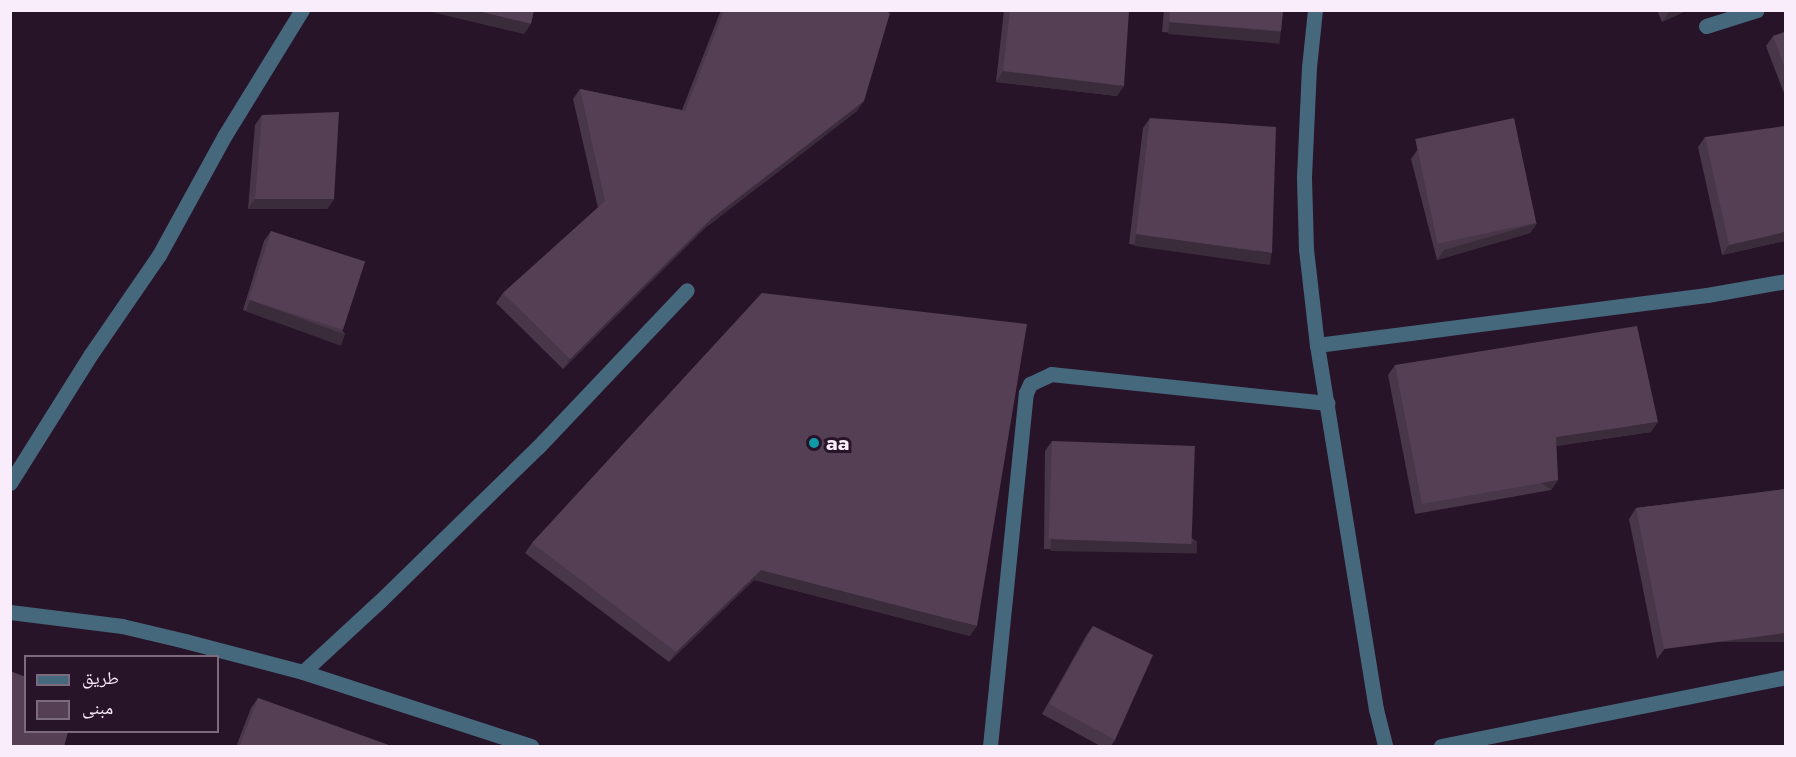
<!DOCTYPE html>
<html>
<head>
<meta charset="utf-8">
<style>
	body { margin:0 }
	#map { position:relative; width:1796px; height:757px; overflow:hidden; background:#281429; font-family:Jost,"Noto Naskh Arabic",sans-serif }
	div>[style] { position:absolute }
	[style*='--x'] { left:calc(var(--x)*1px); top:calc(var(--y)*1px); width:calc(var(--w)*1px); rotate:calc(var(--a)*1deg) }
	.minor>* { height:15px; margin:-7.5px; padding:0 7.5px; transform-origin:7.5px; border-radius:7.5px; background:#46687d }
	.wall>* { inset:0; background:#483649 }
	.shaded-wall>* { inset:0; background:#3b2c3c; transform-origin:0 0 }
	.building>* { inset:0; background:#543f55; transform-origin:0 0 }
	.dots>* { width:16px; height:16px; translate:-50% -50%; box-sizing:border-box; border:3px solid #281429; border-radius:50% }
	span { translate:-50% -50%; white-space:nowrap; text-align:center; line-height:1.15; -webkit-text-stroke:6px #281429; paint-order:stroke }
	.poi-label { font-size:22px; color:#faedfb; font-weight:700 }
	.left { translate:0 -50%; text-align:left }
	.frame { position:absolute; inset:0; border:12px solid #faedfb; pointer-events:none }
	.legend { position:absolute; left:24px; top:655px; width:195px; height:78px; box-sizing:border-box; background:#281429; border:2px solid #7c6b7d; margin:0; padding:8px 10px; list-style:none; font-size:18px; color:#faedfb }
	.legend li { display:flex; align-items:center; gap:12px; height:30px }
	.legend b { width:30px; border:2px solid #7c6b7d }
</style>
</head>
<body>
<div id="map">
	<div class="minor">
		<div style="--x:1315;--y:10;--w:57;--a:96"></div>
		<div style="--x:1309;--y:67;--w:111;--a:92.6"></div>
		<div style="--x:1304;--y:178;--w:71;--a:88.4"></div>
		<div style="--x:1306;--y:249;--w:97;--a:83.5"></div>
		<div style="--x:1317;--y:345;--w:369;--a:80.8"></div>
		<div style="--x:1376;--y:709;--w:38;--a:76"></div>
		<div style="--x:1706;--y:26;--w:53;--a:-17.4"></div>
		<div style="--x:1317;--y:345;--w:393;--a:-7.3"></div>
		<div style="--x:1707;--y:295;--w:80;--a:-10"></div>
		<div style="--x:10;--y:483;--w:152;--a:-57.9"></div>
		<div style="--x:91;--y:354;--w:120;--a:-55.5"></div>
		<div style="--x:159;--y:255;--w:137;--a:-61.2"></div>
		<div style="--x:225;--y:135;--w:147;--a:-58.4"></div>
		<div style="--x:10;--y:612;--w:113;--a:7.1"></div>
		<div style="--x:122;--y:626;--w:65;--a:13.4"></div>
		<div style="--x:185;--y:641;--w:122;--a:14.7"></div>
		<div style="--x:303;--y:672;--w:240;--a:18"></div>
		<div style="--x:303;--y:672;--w:105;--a:-42.7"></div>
		<div style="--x:380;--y:601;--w:221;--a:-44.3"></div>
		<div style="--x:538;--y:447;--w:216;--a:-46.5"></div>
		<div style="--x:990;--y:746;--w:355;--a:-84.2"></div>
		<div style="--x:1026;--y:393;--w:10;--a:-66"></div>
		<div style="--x:1030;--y:384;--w:23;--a:-25"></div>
		<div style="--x:1051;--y:374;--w:278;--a:6"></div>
		<div style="--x:1441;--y:746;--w:352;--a:-11.3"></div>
	</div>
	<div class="wall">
		<div style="clip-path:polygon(721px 10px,882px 10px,857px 111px,705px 228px,563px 369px,496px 303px,503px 293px,598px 208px,573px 99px,580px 89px,682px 110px)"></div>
		<div style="clip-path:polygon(1004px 10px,1129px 10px,1117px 96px,996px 82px)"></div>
		<div style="clip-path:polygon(1164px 10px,1283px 10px,1281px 31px,1274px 41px,1162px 32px)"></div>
		<div style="clip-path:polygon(1657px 10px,1688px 10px,1662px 22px)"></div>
		<div style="clip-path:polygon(1785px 32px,1785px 96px,1766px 46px,1773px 36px)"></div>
		<div style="clip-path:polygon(262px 115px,334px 199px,327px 209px,248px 209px,255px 125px)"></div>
		<div style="clip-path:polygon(1150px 118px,1265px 263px,1129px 244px,1143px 128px)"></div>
		<div style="clip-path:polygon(1705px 137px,1785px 241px,1722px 255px,1698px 147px)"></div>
		<div style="clip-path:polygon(1418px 149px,1537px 223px,1530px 233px,1437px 260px,1411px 159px)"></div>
		<div style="clip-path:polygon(271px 231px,345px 334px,338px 344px,243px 310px,264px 241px)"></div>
		<div style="clip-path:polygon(762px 293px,970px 636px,754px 580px,669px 662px,525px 553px,532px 543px)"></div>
		<div style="clip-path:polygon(1395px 365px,1651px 432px,1556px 446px,1558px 480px,1551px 490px,1415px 514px,1388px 375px)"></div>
		<div style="clip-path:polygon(1052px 441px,1197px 542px,1190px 552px,1044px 549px,1045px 451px)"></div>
		<div style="clip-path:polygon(1785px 489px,1657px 659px,1629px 519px,1636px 508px)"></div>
		<div style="clip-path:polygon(1093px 626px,1115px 740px,1110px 747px,1102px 747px,1042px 714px,1086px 636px)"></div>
		<div style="clip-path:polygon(258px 698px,394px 747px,236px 747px,251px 708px)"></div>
	</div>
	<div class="shaded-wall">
		<div style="clip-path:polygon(423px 10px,473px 10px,531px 24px,524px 34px)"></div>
		<div style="clip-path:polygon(1672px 10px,1688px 10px,1662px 22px,1669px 12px)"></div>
		<div style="left:1169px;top:22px;width:112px;height:12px;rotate:5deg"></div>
		<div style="clip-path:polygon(1003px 71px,1124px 86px,1117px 96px,996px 82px)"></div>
		<div style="clip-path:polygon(864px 101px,857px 111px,705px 228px,563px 369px,570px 359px,712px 218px)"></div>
		<div style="clip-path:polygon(255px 199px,334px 199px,327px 209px,248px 209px)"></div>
		<div style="clip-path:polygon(1537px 223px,1530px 233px,1437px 260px,1444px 250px)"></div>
		<div style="clip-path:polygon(1785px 232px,1785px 241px,1722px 255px,1729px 245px)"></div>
		<div style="left:1136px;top:234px;width:137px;height:12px;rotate:8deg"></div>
		<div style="left:250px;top:300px;width:101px;height:12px;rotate:20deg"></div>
		<div style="clip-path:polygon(1658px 422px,1651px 432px,1549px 447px,1556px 437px)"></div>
		<div style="left:1558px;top:480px;width:12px;height:138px;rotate:125deg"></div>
		<div style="left:1051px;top:539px;width:146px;height:12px;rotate:1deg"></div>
		<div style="clip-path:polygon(761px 570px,977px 626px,970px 636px,754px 580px,669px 662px,676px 652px)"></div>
		<div style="left:1785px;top:633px;width:9px;height:122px;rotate:90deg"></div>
	</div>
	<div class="building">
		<div style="clip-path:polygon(473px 10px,534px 10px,531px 24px)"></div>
		<div style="clip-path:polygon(724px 10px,882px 10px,890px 13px,864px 101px,712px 218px,570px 359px,503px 293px,605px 201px,580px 89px,685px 111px)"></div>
		<div style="clip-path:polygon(1010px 10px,1129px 10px,1124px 86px,1003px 71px)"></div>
		<div style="clip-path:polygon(1170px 10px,1283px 10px,1281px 31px,1169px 22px)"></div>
		<div style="clip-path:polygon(1785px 32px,1785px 68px,1773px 36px)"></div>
		<div style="clip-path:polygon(339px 112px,334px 199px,255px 199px,262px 115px)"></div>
		<div style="clip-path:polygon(1150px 118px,1276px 127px,1272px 253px,1136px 234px)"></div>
		<div style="left:1514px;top:118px;width:107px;height:101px;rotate:78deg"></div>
		<div style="clip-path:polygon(1785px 126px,1785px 232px,1729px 245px,1705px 137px)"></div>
		<div style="left:271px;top:231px;width:99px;height:72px;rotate:18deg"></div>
		<div style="clip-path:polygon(762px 293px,1027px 324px,977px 626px,761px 570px,676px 652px,532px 543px)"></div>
		<div style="clip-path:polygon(1637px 326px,1658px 422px,1556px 437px,1558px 480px,1422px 504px,1395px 365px)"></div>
		<div style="left:1052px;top:441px;width:143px;height:98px;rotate:2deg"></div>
		<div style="clip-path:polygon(1785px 489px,1785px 633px,1664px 649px,1636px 508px)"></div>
		<div style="clip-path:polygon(1093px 626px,1153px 655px,1115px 740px,1049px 704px)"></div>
		<div style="clip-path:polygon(10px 671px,26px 677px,26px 732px,68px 732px,64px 747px,10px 747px)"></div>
		<div style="clip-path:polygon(258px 698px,394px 747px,239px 747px)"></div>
	</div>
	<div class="dots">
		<div style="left:814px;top:443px;background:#0f9aa8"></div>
	</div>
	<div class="poi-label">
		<span class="left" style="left:826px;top:443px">aa</span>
	</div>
	<div class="frame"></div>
	<ul class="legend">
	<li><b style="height:8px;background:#46687d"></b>طريق</li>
	<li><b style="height:16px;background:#543f55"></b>مبنى</li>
	</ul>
</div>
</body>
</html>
